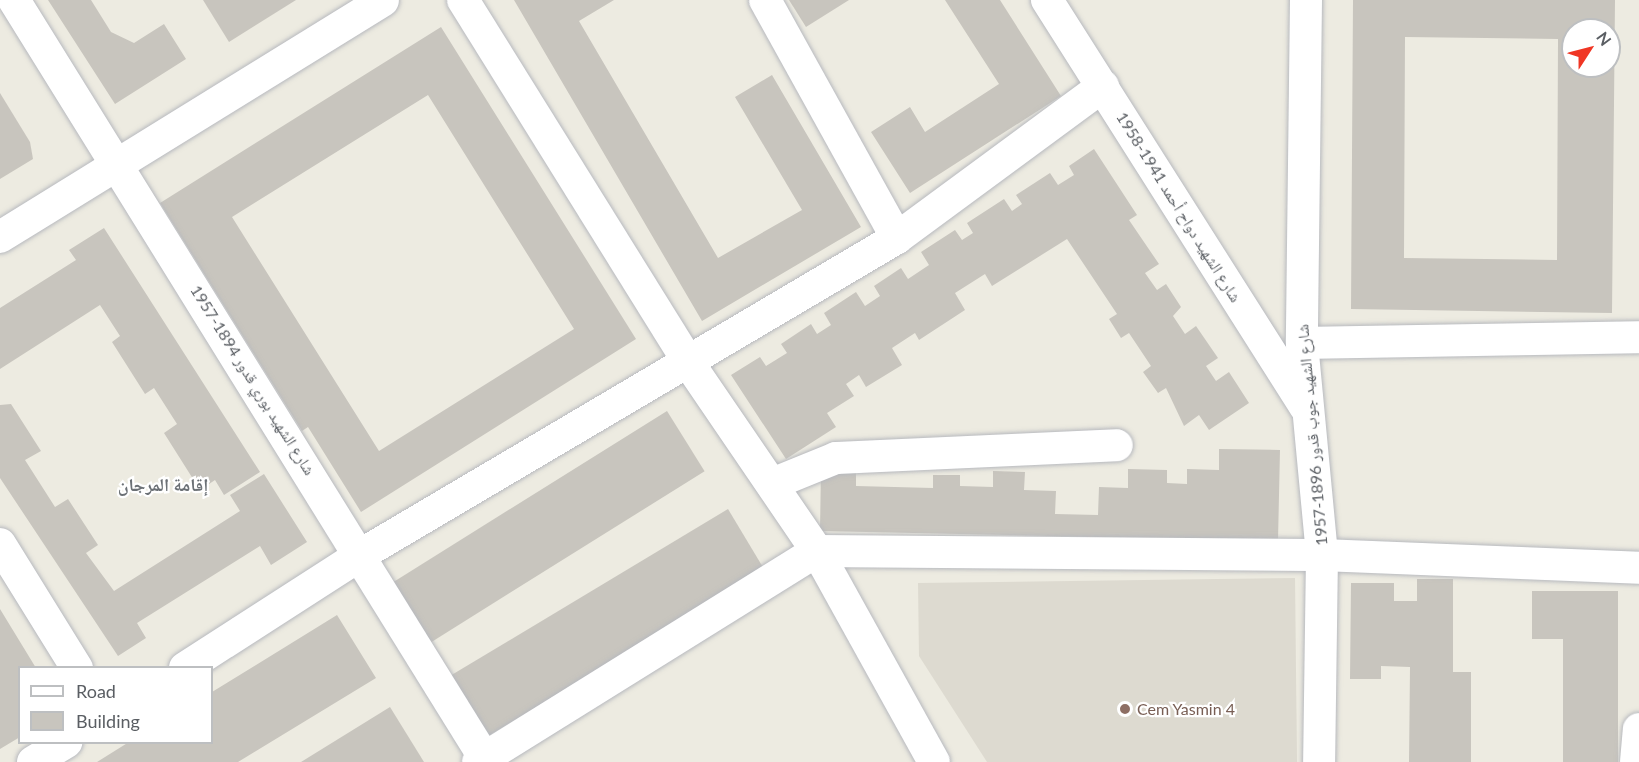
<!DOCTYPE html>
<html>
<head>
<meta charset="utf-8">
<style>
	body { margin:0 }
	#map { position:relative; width:1639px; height:762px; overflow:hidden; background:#edebe1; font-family:Lato,"Noto Naskh Arabic",sans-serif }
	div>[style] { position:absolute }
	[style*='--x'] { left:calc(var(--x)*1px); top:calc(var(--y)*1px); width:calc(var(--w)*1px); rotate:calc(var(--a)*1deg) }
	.education>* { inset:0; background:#dddad0 }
	.building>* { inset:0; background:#c8c5be; transform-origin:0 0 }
	.roads { filter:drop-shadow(0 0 2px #b7b9be) drop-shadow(0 0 2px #b7b9be) }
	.street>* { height:32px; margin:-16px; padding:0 16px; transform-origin:16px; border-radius:16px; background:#fff }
	.dots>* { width:16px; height:16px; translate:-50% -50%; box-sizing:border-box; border:3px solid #fff; border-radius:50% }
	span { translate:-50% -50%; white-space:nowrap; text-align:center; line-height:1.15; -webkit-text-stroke:4.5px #fff; paint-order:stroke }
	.street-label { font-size:16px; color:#5a5e63 }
	.education-label { font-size:16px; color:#785e54 }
	.left { translate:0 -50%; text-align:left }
	.neighbourhood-label { font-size:18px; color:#6b7075; font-weight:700 }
	.legend { position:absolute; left:18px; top:666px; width:195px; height:78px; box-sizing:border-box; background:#fff; border:2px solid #bdbfc1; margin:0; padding:8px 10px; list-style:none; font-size:18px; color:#5a5e63 }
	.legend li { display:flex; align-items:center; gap:12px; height:30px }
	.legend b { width:30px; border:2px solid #bdbfc1 }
	.north { position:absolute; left:1561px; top:18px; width:60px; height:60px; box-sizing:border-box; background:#fff; border:2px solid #bdbfc1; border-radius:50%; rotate:54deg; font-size:16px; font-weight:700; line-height:24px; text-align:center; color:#5a5e63 }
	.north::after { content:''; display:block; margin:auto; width:21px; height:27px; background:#f03624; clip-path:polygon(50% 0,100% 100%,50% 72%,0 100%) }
</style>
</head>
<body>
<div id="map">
	<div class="education">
		<div style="clip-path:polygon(1295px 578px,1297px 762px,987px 762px,919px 656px,918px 583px)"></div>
	</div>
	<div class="building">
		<div style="clip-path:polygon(48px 0,91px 0,111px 32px,134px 43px,164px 24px,186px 59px,115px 104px)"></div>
		<div style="clip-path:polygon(203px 0,296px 0,229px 42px)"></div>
		<div style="clip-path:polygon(514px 0,614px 0,579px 21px,718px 258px,802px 210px,735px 97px,772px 75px,861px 227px,702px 321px)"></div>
		<div style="clip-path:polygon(789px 0,849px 0,806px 27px)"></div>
		<div style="clip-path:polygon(945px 0,1000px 0,1061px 96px,910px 193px,871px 132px,910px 107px,925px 132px,999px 84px)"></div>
		<div style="clip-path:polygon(evenodd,1353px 0,1615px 0,1612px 313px,1351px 309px,1353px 0,1573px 30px,1609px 30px,1609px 66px,1573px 66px,1573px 30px,1353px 0,1405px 37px,1558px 39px,1557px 260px,1404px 258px,1405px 37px)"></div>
		<div style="clip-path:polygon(evenodd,441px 27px,636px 339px,361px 512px,308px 427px,302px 431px,160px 203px,441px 27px,428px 95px,574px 329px,379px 451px,232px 217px,428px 95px)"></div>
		<div style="clip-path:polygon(0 93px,30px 142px,33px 159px,0 179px)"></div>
		<div style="clip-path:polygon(1094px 149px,1137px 215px,1129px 220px,1159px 264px,1145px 273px,1157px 290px,1166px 284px,1181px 307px,1173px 316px,1185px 334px,1196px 326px,1218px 358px,1206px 366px,1216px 381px,1229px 372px,1249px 403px,1209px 430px,1199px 415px,1184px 426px,1166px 388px,1158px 393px,1143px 372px,1151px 366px,1129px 333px,1121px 338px,1109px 319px,1117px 314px,1067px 239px,992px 286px,985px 274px,955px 293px,965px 310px,919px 340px,915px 333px,892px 348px,902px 365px,866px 387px,859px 375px,846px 384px,854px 396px,827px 413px,836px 427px,786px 459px,731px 375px,760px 357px,766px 366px,787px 353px,781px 344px,811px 324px,817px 334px,831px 325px,824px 313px,856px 292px,865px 306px,880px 296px,874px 286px,901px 268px,908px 279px,929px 265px,921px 252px,955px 230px,962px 240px,973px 233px,967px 223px,1004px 199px,1012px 211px,1022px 204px,1016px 195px,1050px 173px,1058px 185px,1074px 175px,1069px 166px)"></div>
		<div style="clip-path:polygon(104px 228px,260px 472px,224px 495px,215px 480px,200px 490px,164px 433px,177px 424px,154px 388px,145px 394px,112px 342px,120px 336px,100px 305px,0 369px,0 308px,76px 260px,69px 250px)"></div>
		<div style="clip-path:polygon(11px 404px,41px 451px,25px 460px,55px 507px,68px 499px,98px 545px,86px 553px,114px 591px,240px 511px,230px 495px,264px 474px,307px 542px,271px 565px,260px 546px,137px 623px,146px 638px,118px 656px,0 478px,0 405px)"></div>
		<div style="left:667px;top:411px;width:71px;height:323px;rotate:58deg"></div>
		<div style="clip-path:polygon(1219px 449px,1280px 450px,1278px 541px,820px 531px,821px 467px,856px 468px,856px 486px,933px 488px,933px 475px,960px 475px,960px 486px,993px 487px,993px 471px,1025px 472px,1024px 490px,1056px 491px,1055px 514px,1098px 515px,1099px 487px,1128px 488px,1128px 469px,1167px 470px,1167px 483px,1187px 484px,1187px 469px,1219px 470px)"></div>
		<div style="left:728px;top:509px;width:71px;height:324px;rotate:59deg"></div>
		<div style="clip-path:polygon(1417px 579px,1453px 579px,1453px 672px,1471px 672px,1471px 762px,1409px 762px,1410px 667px,1381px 666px,1381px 679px,1350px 679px,1351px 583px,1394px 583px,1394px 601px,1417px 601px)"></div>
		<div style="clip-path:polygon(1532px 591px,1618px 591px,1618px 762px,1563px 762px,1563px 639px,1532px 639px)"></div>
		<div style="clip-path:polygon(0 609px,36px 668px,20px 668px,20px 737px,0 749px)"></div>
		<div style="clip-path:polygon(337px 615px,376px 678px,238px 762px,97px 762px,129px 742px,212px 742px,212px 692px)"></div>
		<div style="clip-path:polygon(390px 707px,424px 762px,301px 762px)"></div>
	</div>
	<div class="roads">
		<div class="street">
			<div style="--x:14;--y:0;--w:897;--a:58.17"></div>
			<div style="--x:463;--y:0;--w:430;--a:58.1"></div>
			<div style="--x:690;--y:365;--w:225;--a:55.7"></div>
			<div style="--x:817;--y:551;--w:241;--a:61"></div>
			<div style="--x:765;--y:0;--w:272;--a:61"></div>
			<div style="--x:1047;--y:0;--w:482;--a:57.6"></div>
			<div style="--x:1306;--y:0;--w:343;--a:90.7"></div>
			<div style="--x:1302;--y:343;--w:213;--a:84.6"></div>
			<div style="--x:1322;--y:555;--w:207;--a:90.8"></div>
			<div style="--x:0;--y:237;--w:450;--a:-31.7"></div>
			<div style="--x:1302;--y:343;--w:337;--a:-1"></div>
			<div style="--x:772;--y:484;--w:69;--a:-22.1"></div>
			<div style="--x:836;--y:458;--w:281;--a:-2.6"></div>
			<div style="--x:0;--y:544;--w:146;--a:58.2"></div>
			<div style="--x:185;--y:668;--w:211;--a:-32.8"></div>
			<div style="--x:362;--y:554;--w:621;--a:-30.57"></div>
			<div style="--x:897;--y:238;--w:256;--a:-36.4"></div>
			<div style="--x:33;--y:762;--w:39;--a:-31"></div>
			<div style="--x:478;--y:762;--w:399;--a:-31.9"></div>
			<div style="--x:817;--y:551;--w:505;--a:0.45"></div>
			<div style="--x:1322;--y:555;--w:317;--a:2.3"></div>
			<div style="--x:1636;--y:762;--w:33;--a:-85"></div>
		</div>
	</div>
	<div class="dots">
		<div style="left:1125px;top:709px;background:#8d6e63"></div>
	</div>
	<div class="street-label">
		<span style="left:1179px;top:207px;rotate:58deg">شارع الشهيد دواح أحمد 1941-1958</span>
		<span style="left:253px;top:380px;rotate:58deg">شارع الشهيد بوري قدور 1894-1957</span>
		<span style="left:1312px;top:435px;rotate:-95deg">شارع الشهيد جوب قدور 1896-1957</span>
	</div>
	<div class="education-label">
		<span class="left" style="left:1137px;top:709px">Cem Yasmin 4</span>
	</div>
	<div class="neighbourhood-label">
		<span style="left:163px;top:484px">إقامة المرجان</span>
	</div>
	<ul class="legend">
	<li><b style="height:8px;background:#fff"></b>Road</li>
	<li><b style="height:16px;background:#c8c5be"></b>Building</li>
	</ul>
	<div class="north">N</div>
</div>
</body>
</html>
